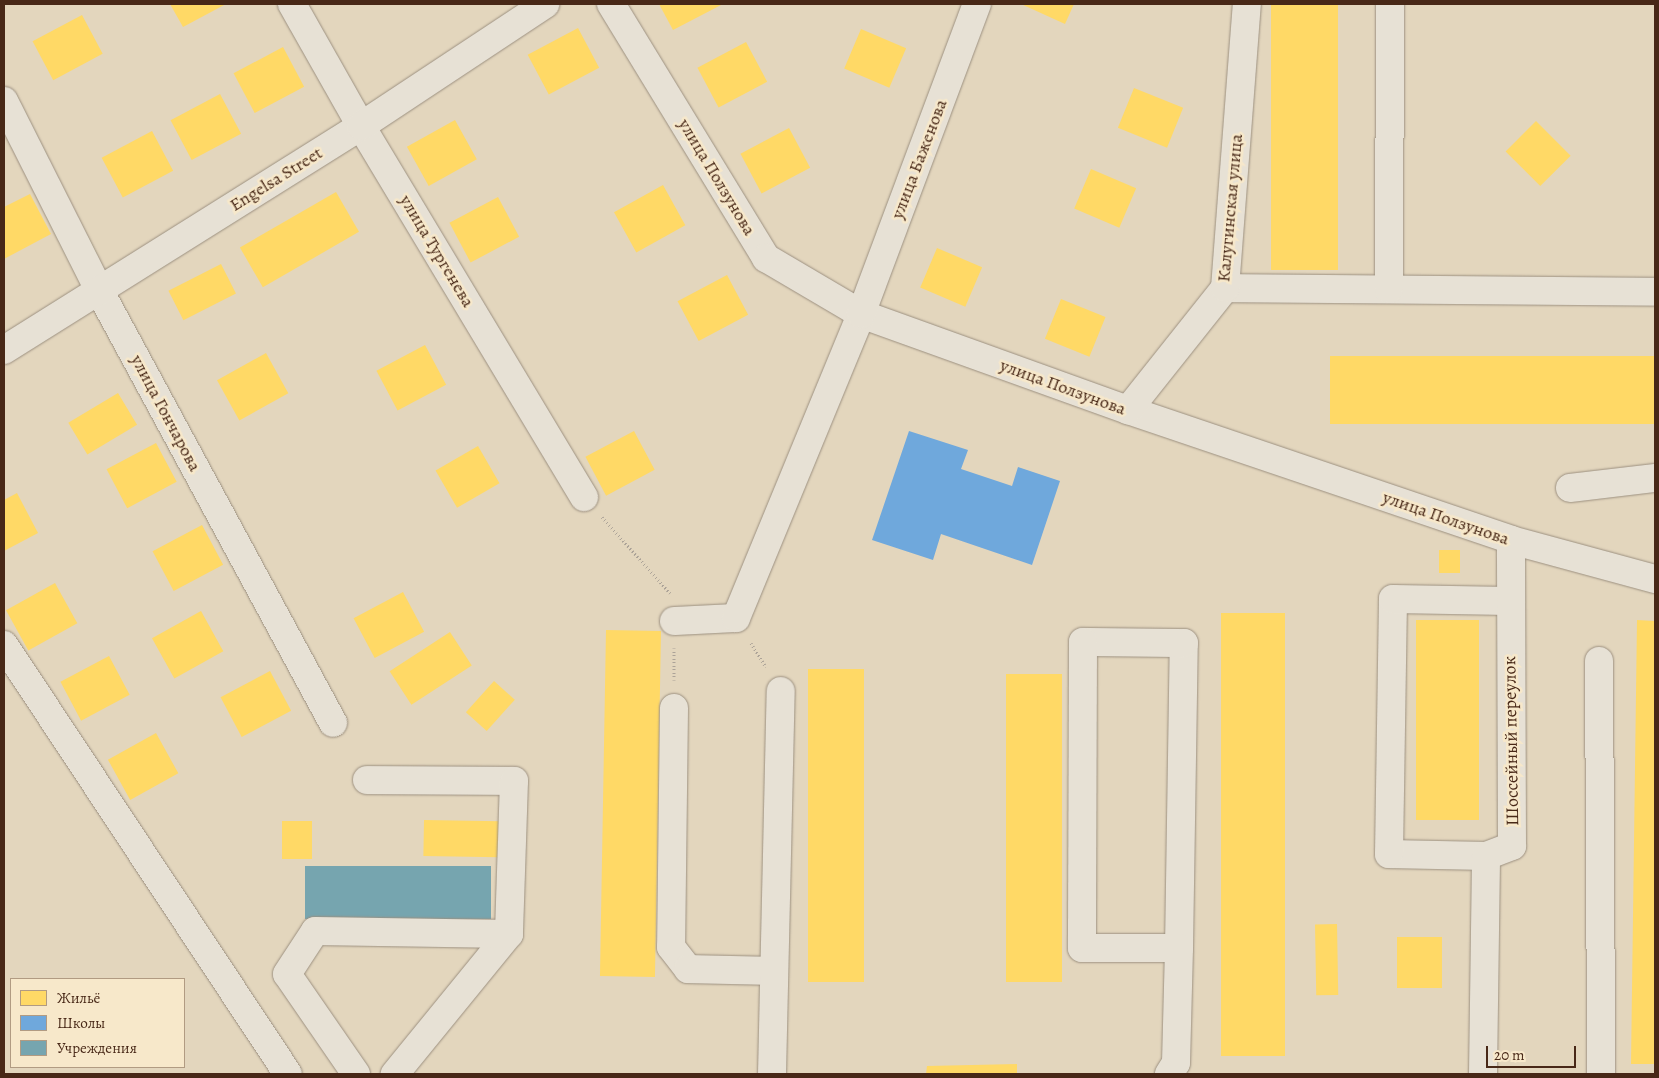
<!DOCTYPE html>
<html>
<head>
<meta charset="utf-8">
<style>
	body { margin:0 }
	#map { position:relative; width:1659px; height:1078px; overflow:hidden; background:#e3d6bd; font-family:Alegreya,serif }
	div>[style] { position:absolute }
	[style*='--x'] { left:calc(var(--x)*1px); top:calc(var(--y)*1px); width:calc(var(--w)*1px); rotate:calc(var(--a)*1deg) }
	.homes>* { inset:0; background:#ffd966; transform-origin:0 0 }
	.schools>* { inset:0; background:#6fa8dc }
	.public>* { inset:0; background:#76a5af; transform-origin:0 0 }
	.path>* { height:3px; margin-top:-1.5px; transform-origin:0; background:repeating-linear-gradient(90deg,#aca398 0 1px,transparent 0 3.5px) }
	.roads { filter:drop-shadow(0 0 1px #9c9080) drop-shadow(0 0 1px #9c9080) }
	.minor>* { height:28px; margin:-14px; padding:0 14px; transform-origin:14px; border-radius:14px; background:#e7e1d5 }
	span { translate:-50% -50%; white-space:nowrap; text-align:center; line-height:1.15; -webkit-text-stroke:5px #f7e8ca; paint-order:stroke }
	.street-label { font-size:18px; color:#482817 }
	.frame { position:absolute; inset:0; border:5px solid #482817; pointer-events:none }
	.legend { position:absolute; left:10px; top:978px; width:175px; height:90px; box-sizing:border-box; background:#f7e8ca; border:1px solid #b19b82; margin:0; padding:6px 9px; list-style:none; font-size:15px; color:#482817 }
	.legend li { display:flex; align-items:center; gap:10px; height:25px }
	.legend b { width:25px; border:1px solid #b19b82 }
	.scale { position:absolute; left:1486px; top:1046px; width:90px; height:22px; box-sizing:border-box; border:2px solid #482817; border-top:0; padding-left:6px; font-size:15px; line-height:18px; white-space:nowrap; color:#482817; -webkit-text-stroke:4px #f7e8ca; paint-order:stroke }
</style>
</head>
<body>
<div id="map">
	<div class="homes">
		<div style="clip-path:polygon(170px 4px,226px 4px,183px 27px)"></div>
		<div style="clip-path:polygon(659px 4px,723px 4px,673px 30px)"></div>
		<div style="clip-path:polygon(1021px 4px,1074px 4px,1065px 24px)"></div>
		<div style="left:1271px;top:4px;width:67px;height:266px"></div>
		<div style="left:82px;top:15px;width:44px;height:56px;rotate:62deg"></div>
		<div style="left:578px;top:28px;width:45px;height:57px;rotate:62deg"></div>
		<div style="left:861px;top:29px;width:49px;height:43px;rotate:23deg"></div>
		<div style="left:746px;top:42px;width:45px;height:55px;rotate:62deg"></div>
		<div style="left:283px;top:47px;width:45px;height:56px;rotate:62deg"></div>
		<div style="left:1134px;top:88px;width:53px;height:43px;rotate:22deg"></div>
		<div style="left:220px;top:94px;width:45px;height:56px;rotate:62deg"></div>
		<div style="left:455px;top:120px;width:45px;height:55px;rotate:61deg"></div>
		<div style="left:1536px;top:121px;width:49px;height:43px;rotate:45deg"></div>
		<div style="left:789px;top:128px;width:45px;height:55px;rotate:62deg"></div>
		<div style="left:152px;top:131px;width:45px;height:57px;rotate:62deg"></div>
		<div style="left:1091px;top:169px;width:49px;height:43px;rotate:23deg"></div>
		<div style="left:663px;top:185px;width:46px;height:56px;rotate:61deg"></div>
		<div style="left:336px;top:192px;width:46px;height:111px;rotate:60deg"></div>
		<div style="clip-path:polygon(30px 194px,51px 234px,4px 259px,4px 207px)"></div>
		<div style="left:498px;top:197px;width:45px;height:55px;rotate:62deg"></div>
		<div style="left:937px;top:248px;width:49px;height:43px;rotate:23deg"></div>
		<div style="left:221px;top:264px;width:33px;height:59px;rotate:63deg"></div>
		<div style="left:727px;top:275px;width:45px;height:56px;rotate:62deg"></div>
		<div style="left:1061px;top:299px;width:48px;height:43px;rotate:22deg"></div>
		<div style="left:425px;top:345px;width:45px;height:55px;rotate:62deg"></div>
		<div style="left:266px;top:353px;width:46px;height:56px;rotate:61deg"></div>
		<div style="left:1330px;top:356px;width:325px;height:68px"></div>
		<div style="left:118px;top:393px;width:37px;height:58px;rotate:59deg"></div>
		<div style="left:634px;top:431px;width:44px;height:55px;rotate:62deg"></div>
		<div style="left:156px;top:443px;width:44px;height:56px;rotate:62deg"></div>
		<div style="left:478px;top:446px;width:43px;height:49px;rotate:60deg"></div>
		<div style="clip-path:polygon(17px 493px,38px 533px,4px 551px,4px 500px)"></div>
		<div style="left:202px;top:525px;width:45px;height:56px;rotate:62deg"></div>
		<div style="left:1439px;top:550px;width:21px;height:23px"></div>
		<div style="left:55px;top:583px;width:46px;height:56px;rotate:61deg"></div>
		<div style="left:403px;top:592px;width:45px;height:56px;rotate:62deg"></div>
		<div style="left:201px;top:611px;width:46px;height:56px;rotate:61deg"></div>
		<div style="left:1221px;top:613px;width:64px;height:443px"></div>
		<div style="left:1416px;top:620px;width:63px;height:200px"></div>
		<div style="clip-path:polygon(1637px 620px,1655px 621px,1655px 1064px,1631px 1064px)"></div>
		<div style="left:606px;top:630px;width:55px;height:346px;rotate:1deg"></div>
		<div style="left:450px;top:632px;width:40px;height:72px;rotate:57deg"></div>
		<div style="left:109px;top:656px;width:44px;height:55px;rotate:62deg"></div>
		<div style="left:808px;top:669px;width:56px;height:313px"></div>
		<div style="left:270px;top:671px;width:45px;height:56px;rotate:62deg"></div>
		<div style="left:1006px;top:674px;width:56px;height:308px"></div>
		<div style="left:494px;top:681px;width:28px;height:42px;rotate:42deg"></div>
		<div style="left:156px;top:733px;width:46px;height:55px;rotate:61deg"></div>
		<div style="left:424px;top:820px;width:76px;height:36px;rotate:1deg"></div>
		<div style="left:282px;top:821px;width:30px;height:38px"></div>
		<div style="left:1337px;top:924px;width:71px;height:22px;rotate:89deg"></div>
		<div style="left:1397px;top:937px;width:45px;height:51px"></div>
		<div style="clip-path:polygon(1017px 1064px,1017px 1074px,926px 1074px,927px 1066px)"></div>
	</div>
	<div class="schools">
		<div style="clip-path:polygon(909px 431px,968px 450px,961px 469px,1012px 486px,1018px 467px,1060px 481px,1032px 565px,941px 534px,933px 560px,872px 540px)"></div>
	</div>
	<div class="public">
		<div style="left:491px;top:866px;width:53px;height:186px;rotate:90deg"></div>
	</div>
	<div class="path">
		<div style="--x:602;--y:517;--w:102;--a:48.2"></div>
		<div style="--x:751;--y:643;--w:28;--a:58"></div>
		<div style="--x:674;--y:680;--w:32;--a:-90"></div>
	</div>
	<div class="roads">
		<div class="minor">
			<div style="--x:292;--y:4;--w:140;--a:60.5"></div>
			<div style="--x:361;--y:126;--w:433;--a:59"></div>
			<div style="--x:611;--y:4;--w:298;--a:58.6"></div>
			<div style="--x:766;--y:258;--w:110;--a:30.5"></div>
			<div style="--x:861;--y:314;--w:284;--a:19.8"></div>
			<div style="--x:1128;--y:410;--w:404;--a:18.7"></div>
			<div style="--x:1511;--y:540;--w:149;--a:15.2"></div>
			<div style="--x:4;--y:101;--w:212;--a:63.3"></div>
			<div style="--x:99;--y:290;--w:492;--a:61.6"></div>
			<div style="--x:1225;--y:288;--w:430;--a:0.5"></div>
			<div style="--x:1389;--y:289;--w:285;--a:-89.8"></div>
			<div style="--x:4;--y:350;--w:421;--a:-32.1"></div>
			<div style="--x:361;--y:126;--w:221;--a:-33.5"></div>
			<div style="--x:1128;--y:410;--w:156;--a:-51.5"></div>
			<div style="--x:1225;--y:288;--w:285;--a:-85.6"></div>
			<div style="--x:1570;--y:488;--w:86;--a:-6.7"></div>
			<div style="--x:674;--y:621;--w:62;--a:-2.8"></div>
			<div style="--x:736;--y:618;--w:329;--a:-67.6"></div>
			<div style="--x:861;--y:314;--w:331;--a:-69.5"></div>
			<div style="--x:4;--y:645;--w:514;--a:56.5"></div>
			<div style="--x:1599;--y:661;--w:413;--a:89.7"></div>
			<div style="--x:674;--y:708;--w:239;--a:90.7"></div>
			<div style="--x:671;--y:947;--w:28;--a:52"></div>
			<div style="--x:688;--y:969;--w:86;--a:1.3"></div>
			<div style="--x:367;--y:780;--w:147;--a:0.4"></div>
			<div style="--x:514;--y:781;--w:153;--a:91.9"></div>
			<div style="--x:509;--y:934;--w:181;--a:129.2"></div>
			<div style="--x:1486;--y:856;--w:97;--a:-178.8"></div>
			<div style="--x:1389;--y:854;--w:255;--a:-89.1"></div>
			<div style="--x:1393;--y:599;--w:116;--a:1"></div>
			<div style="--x:356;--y:1074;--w:121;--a:-124.6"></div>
			<div style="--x:287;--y:974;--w:51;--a:-56.9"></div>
			<div style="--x:315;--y:931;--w:194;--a:0.9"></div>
			<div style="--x:772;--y:1074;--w:383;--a:-88.7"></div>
			<div style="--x:1169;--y:1074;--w:13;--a:-58"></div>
			<div style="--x:1176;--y:1063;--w:115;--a:-88.5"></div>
			<div style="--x:1179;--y:948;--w:305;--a:-89.1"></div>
			<div style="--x:1184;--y:643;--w:101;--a:-179.4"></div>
			<div style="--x:1083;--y:642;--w:306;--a:90.2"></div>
			<div style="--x:1082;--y:948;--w:97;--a:0"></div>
			<div style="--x:1483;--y:1074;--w:218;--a:-89.2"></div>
			<div style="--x:1486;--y:856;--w:28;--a:-21"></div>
			<div style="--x:1512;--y:846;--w:306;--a:-90.2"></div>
		</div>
	</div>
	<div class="street-label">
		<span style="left:919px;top:159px;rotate:-69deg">улица Баженова</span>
		<span style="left:717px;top:177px;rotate:59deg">улица Ползунова</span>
		<span style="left:276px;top:179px;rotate:-32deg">Engelsa Street</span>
		<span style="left:1230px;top:208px;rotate:-85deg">Калугинская улица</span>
		<span style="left:437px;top:251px;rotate:59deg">улица Тургенева</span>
		<span style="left:1063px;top:387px;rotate:20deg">улица Ползунова</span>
		<span style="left:166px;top:413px;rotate:62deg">улица Гончарова</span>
		<span style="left:1446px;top:518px;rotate:19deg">улица Ползунова</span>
		<span style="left:1511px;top:741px;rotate:-91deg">Шоссейный переулок</span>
	</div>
	<div class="frame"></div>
	<ul class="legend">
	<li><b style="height:14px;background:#ffd966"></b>Жильё</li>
	<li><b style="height:14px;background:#6fa8dc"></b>Школы</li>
	<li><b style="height:14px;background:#76a5af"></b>Учреждения</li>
	</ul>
	<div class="scale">20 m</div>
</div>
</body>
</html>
